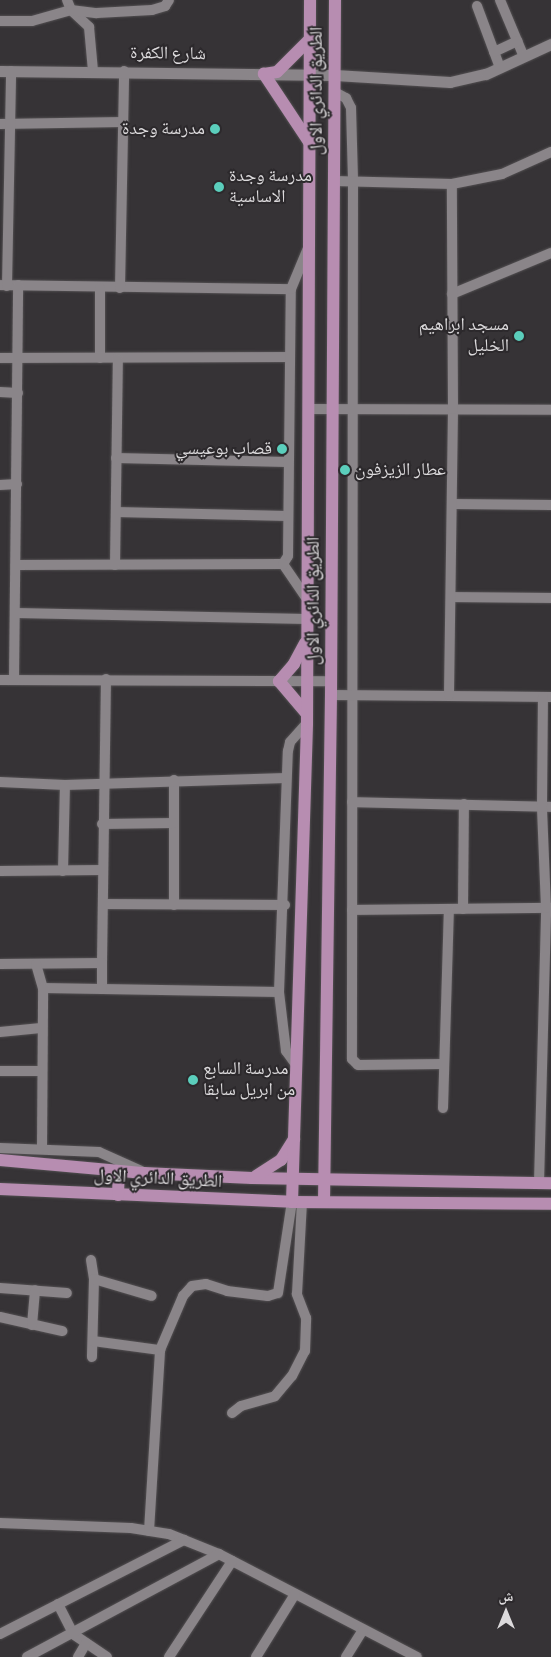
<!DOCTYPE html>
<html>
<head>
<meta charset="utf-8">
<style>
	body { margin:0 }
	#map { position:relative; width:551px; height:1657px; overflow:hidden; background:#363336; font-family:"Source Sans 3","Noto Naskh Arabic",sans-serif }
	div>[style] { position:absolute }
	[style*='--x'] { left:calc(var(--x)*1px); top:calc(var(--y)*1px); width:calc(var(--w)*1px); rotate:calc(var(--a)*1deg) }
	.roads { filter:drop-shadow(0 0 1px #535052) drop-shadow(0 0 1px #535052) }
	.minor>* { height:10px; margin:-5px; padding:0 5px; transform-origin:5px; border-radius:5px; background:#8a8589 }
	.tertiary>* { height:11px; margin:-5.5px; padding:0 5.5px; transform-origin:5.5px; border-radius:5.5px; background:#8a8589 }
	.primary>* { height:12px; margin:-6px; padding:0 6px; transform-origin:6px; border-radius:6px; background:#b78db1 }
	.dots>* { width:14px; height:14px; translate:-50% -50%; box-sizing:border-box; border:2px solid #2c292c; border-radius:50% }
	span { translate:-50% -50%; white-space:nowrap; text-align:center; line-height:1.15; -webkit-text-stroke:4px #2c292c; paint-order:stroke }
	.street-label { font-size:18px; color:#dcdadc }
	.poi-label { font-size:18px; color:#dcdadc }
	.right { translate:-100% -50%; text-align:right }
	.left { translate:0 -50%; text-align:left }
	.north { position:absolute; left:481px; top:1587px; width:50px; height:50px; -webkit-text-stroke:4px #2c292c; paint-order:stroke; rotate:0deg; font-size:14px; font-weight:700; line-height:20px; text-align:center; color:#dcdadc }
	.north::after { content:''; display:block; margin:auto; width:18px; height:22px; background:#dcdadc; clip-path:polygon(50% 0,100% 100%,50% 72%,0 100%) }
</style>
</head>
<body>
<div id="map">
	<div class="roads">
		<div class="minor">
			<div style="--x:67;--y:0;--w:11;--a:68"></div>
			<div style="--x:71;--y:10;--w:25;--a:43"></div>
			<div style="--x:89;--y:27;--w:44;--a:84.8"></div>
			<div style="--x:500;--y:0;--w:62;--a:67.2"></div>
			<div style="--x:477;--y:6;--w:66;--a:69.6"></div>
			<div style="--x:0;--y:21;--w:32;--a:0"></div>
			<div style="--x:32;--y:21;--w:41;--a:-15.8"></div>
			<div style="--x:71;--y:10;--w:26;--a:7"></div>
			<div style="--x:97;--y:13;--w:55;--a:-3.1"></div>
			<div style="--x:152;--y:10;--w:14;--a:-17"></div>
			<div style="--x:165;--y:6;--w:7;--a:-56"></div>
			<div style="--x:494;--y:52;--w:26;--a:-25"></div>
			<div style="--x:335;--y:92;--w:13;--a:29"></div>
			<div style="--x:346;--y:98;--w:11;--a:63"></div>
			<div style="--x:351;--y:108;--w:73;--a:88.4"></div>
			<div style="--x:353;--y:181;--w:878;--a:90.07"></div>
			<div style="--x:352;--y:1059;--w:8;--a:45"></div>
			<div style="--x:358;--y:1065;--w:85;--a:-0.7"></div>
			<div style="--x:0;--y:124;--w:123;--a:-0.9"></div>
			<div style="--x:334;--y:181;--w:118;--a:1.5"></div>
			<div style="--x:452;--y:184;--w:51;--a:-11.3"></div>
			<div style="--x:502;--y:174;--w:54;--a:-24.2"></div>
			<div style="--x:0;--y:285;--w:291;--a:0.8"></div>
			<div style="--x:7;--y:286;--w:215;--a:-88.9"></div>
			<div style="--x:100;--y:288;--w:70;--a:90"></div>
			<div style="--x:120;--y:288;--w:217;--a:-88.9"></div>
			<div style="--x:452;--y:294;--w:107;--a:-22.5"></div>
			<div style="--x:0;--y:358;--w:289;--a:-0.2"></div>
			<div style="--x:0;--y:392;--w:18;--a:3"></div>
			<div style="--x:309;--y:409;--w:242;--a:0.2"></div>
			<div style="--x:116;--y:458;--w:171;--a:1.3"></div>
			<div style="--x:0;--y:485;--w:17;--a:-3"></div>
			<div style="--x:452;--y:504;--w:99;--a:0.6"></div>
			<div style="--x:116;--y:512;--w:172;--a:1.3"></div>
			<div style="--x:283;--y:564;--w:42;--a:55.6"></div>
			<div style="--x:16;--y:565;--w:267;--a:-0.2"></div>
			<div style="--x:283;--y:564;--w:9;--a:-58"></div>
			<div style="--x:288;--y:556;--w:267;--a:-89.4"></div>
			<div style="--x:291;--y:289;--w:44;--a:-67.5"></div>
			<div style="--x:115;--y:565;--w:206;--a:-89.2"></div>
			<div style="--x:451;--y:597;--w:100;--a:0.6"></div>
			<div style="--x:16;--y:613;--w:291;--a:1.2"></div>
			<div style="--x:0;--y:680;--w:331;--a:0.2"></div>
			<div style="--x:14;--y:680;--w:395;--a:-89.4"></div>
			<div style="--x:331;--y:695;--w:220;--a:0.5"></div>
			<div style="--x:449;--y:695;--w:286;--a:-89.2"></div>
			<div style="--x:453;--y:409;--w:225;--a:-90.3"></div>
			<div style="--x:174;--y:780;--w:125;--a:90"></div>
			<div style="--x:0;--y:782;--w:65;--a:2.6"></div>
			<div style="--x:65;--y:785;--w:221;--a:-1.8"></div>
			<div style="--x:352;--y:802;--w:199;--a:1.4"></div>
			<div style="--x:102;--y:824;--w:72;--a:-0.8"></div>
			<div style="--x:0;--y:871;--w:102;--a:-0.6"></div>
			<div style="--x:63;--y:871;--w:86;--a:-88.7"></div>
			<div style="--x:103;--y:904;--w:182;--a:0.3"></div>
			<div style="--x:463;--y:909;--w:105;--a:-89.5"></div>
			<div style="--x:352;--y:910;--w:199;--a:-0.6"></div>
			<div style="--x:102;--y:963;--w:284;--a:-89.2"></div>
			<div style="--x:0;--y:964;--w:102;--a:-0.6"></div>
			<div style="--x:102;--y:963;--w:26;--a:90"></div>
			<div style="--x:102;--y:989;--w:177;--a:1"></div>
			<div style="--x:36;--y:964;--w:25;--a:74"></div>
			<div style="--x:43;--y:988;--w:59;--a:1"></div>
			<div style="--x:0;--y:1032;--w:41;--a:-5.6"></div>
			<div style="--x:297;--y:1066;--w:19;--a:-126"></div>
			<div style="--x:286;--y:1051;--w:59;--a:-96.8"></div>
			<div style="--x:279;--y:992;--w:241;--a:-87.9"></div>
			<div style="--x:288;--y:751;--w:9;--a:-77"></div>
			<div style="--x:290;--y:742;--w:25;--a:-48"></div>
			<div style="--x:0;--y:1071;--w:42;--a:0"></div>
			<div style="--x:443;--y:1108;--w:199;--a:-88.3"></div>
			<div style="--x:0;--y:1148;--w:99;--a:2.3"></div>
			<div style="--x:99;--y:1152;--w:46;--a:24.3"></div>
			<div style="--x:42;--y:1149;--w:161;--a:-89.6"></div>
			<div style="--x:539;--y:1183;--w:275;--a:-88.5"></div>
			<div style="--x:546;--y:908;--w:101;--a:-92.3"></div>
			<div style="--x:542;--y:807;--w:110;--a:-89.5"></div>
			<div style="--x:91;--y:1260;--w:19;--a:81"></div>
			<div style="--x:94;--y:1279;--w:78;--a:91.5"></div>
			<div style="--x:94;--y:1279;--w:60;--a:16.3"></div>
			<div style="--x:0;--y:1288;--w:67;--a:4.3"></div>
			<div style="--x:0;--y:1317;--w:64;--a:12.7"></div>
			<div style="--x:32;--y:1325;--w:35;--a:-85"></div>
			<div style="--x:93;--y:1341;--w:68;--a:7.7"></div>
			<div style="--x:232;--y:1413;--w:11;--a:-38"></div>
			<div style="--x:241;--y:1406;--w:35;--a:-16"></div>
			<div style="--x:275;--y:1396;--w:26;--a:-50"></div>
			<div style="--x:292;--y:1376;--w:28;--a:-63"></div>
			<div style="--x:305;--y:1351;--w:33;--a:-88"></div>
			<div style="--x:306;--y:1318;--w:26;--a:-111"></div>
			<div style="--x:297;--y:1294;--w:92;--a:-86.9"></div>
			<div style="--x:0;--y:1523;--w:131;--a:2.2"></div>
			<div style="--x:131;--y:1528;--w:38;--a:9"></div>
			<div style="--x:169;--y:1534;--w:54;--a:21.8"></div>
			<div style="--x:219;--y:1554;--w:223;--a:27.5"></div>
			<div style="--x:149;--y:1531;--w:181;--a:-86.5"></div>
			<div style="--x:160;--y:1350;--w:59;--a:-66.9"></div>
			<div style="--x:183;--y:1296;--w:13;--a:-48"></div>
			<div style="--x:192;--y:1286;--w:14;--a:-8"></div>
			<div style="--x:206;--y:1284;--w:22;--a:18"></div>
			<div style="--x:227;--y:1291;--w:41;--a:7"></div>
			<div style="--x:268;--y:1296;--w:10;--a:-17"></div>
			<div style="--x:278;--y:1293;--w:92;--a:-81.3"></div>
			<div style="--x:58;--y:1604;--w:34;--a:63"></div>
			<div style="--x:73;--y:1634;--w:41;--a:34.1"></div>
			<div style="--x:0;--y:1634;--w:207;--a:-27.1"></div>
			<div style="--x:27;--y:1657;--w:218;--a:-28.2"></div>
			<div style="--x:78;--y:1657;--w:16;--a:-60"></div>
			<div style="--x:169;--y:1657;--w:115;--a:-56.7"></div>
			<div style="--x:256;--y:1657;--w:74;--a:-58.2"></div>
			<div style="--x:346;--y:1657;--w:32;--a:-58"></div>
		</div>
		<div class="tertiary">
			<div style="--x:0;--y:71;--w:335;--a:0.7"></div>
			<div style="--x:335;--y:75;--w:115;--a:3.5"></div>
			<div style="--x:450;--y:82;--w:37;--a:-13"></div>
			<div style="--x:486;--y:74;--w:72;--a:-24.8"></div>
		</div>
		<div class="primary">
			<div style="--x:309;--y:142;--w:82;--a:-123.5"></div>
			<div style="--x:264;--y:74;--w:13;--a:-9"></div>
			<div style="--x:277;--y:72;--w:47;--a:-45"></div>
			<div style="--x:305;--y:643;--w:24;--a:118"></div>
			<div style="--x:294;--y:664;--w:23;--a:131"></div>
			<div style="--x:279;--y:681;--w:43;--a:49.7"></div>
			<div style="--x:0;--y:1160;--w:145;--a:5.2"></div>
			<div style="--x:144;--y:1173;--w:108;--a:2.7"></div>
			<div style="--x:252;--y:1178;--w:299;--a:1"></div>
			<div style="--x:256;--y:1176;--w:30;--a:-33"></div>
			<div style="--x:281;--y:1160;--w:25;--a:-58"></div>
			<div style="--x:0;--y:1189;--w:292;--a:2.5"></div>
			<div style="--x:292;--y:1202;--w:259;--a:0.4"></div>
			<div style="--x:118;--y:1195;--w:24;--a:-88"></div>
			<div style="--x:292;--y:1202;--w:479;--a:-88.2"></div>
			<div style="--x:307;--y:723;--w:723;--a:-89.76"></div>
			<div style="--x:324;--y:1202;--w:507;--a:-89.21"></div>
			<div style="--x:331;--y:695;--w:695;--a:-89.67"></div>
		</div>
	</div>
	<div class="dots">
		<div style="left:215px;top:129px;background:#5bcebc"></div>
		<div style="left:219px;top:187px;background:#5bcebc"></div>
		<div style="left:519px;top:336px;background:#5bcebc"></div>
		<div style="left:282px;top:449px;background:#5bcebc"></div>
		<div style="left:345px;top:470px;background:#5bcebc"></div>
		<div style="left:193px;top:1080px;background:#5bcebc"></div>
	</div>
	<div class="street-label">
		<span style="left:168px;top:54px;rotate:1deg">شارع الكفرة</span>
		<span style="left:317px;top:91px;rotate:-90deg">الطريق الدائري الاول</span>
		<span style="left:314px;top:601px;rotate:-90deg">الطريق الدائري الاول</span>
		<span style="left:158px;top:1179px;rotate:3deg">الطريق الدائري الاول</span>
	</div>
	<div class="poi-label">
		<span class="right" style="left:205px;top:129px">مدرسة وجدة</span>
		<span class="left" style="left:229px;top:187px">مدرسة وجدة<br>الاساسية</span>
		<span class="right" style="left:509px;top:336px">مسجد ابراهيم<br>الخليل</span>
		<span class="right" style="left:272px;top:449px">قصاب بوعيسي</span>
		<span class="left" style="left:355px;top:470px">عطار الزيزفون</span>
		<span class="left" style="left:203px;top:1080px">مدرسة السابع<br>من ابريل سابقا</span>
	</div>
	<div class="north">ش</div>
</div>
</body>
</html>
